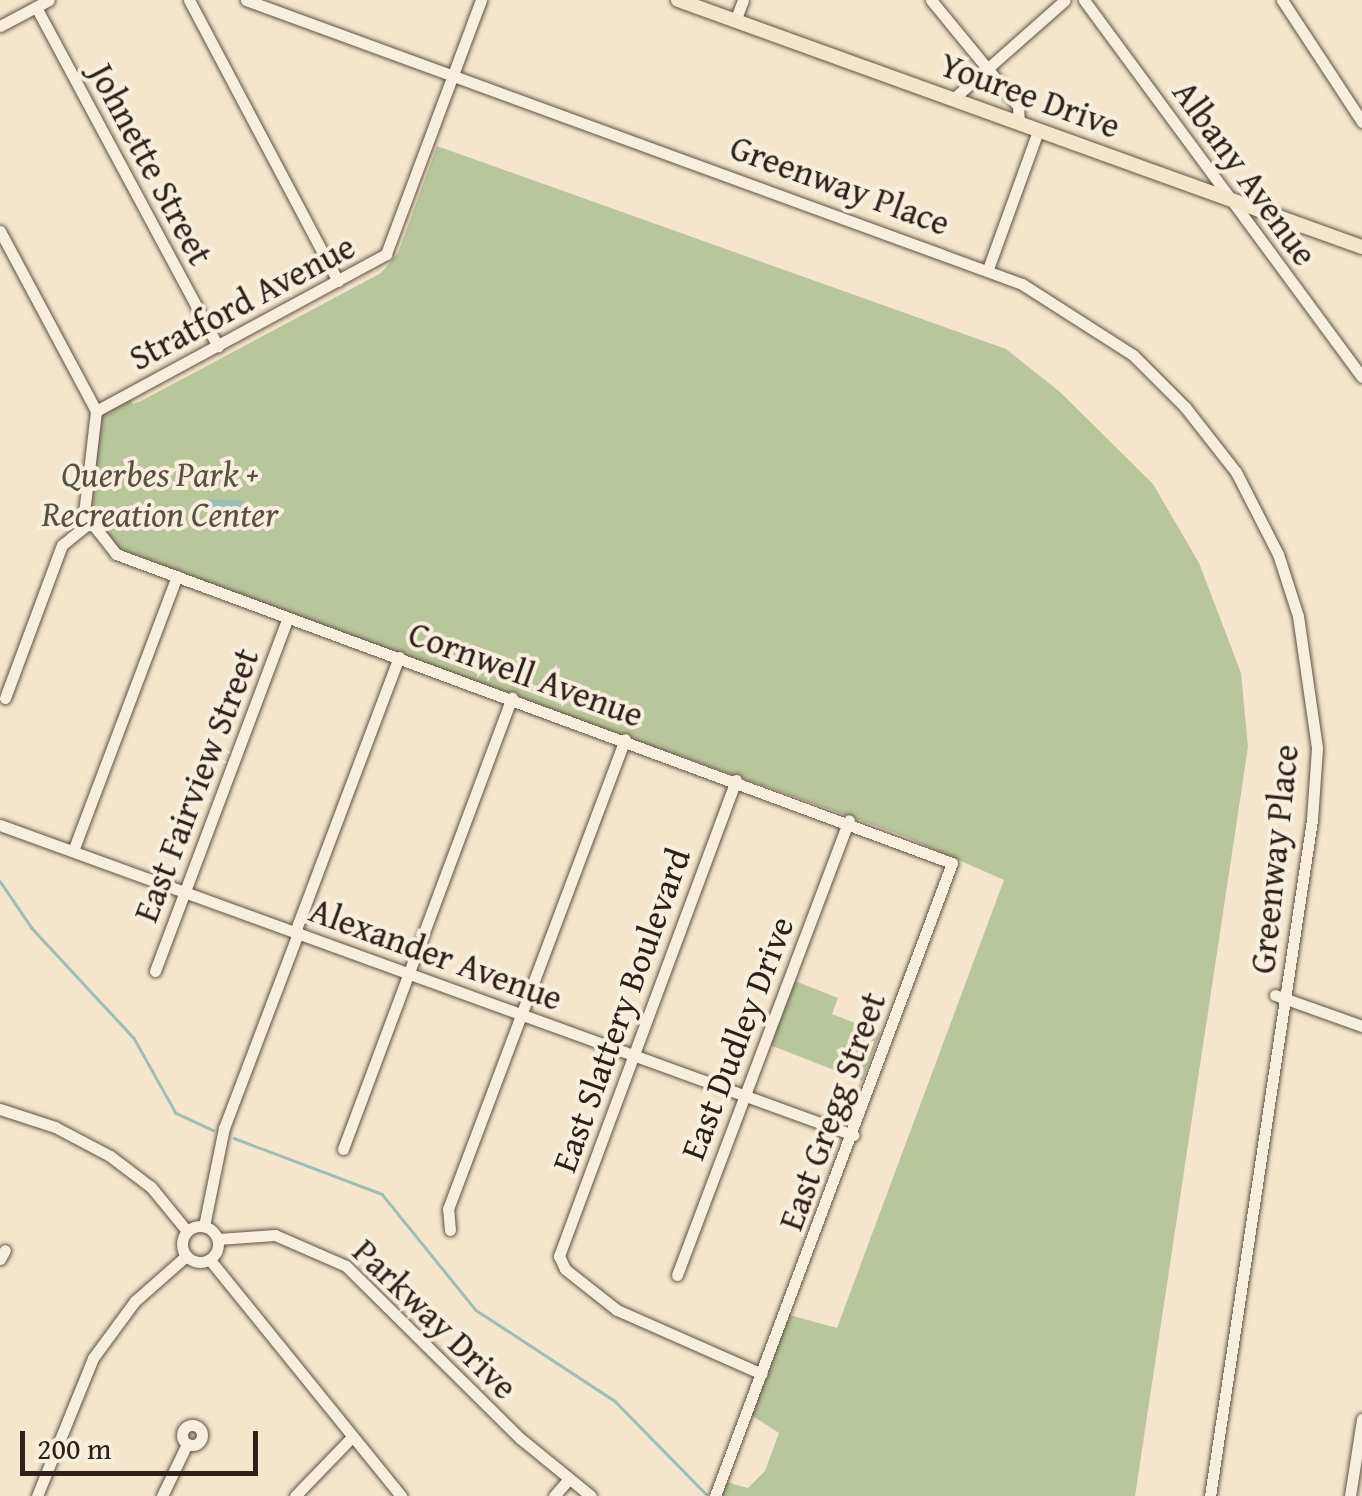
<!DOCTYPE html>
<html>
<head>
<meta charset="utf-8">
<style>
	body { margin:0 }
	#map { position:relative; width:1362px; height:1496px; overflow:hidden; background:#f4e5cc; font-family:"Gentium Book Plus",serif }
	div>[style] { position:absolute }
	[style*='--x'] { left:calc(var(--x)*1px); top:calc(var(--y)*1px); width:calc(var(--w)*1px); rotate:calc(var(--a)*1deg) }
	.green>* { inset:0; background:#b9c59a }
	.water>* { inset:0; background:#9cbfb3; transform-origin:0 0 }
	.stream>* { height:2.5px; margin:-1.25px; padding:0 1.25px; transform-origin:1.25px; border-radius:1.25px; background:#9cbfb3 }
	.roads { filter:drop-shadow(0 0 2px #5e5145) drop-shadow(0 0 2px #5e5145) }
	.minor>* { height:11px; margin:-5.5px; padding:0 5.5px; transform-origin:5.5px; border-radius:5.5px; background:#f8eede }
	.minor>.ring { margin:-5.5px; padding:0; box-sizing:content-box; background:none; border:11px solid #f8eede; border-radius:50% }
	.major>* { height:14px; margin:-7px; padding:0 7px; transform-origin:7px; border-radius:7px; background:#f4e5cc }
	span { translate:-50% -50%; white-space:nowrap; text-align:center; line-height:1.15; -webkit-text-stroke:8px #f8eede; paint-order:stroke }
	.street-label { font-size:35px; color:#2c2018 }
	.park-label { font-size:35px; color:#56523f; font-style:italic }
	.scale { position:absolute; left:20px; top:1431px; width:238px; height:45px; box-sizing:border-box; border:5px solid #2c2018; border-top:0; padding-left:12px; font-size:30px; line-height:35px; white-space:nowrap; color:#2c2018; -webkit-text-stroke:8px #f8eede; paint-order:stroke }
</style>
</head>
<body>
<div id="map">
	<div class="green">
		<div style="clip-path:polygon(437px 146px,1006px 349px,1060px 392px,1153px 484px,1199px 563px,1241px 673px,1248px 747px,1135px 1496px,721px 1496px,726px 1482px,748px 1488px,765px 1471px,779px 1433px,751px 1415px,789px 1315px,837px 1328px,1004px 880px,904px 836px,122px 557px,88px 524px,96px 411px,128px 394px,133px 404px,141px 401px,381px 273px,398px 253px)"></div>
		<div style="clip-path:polygon(795px 981px,838px 998px,832px 1014px,880px 1033px,862px 1081px,770px 1045px)"></div>
	</div>
	<div class="water">
		<div style="left:208px;top:499px;width:35px;height:21px;rotate:2deg"></div>
	</div>
	<div class="stream">
		<div style="--x:0;--y:881;--w:57;--a:55.8"></div>
		<div style="--x:32;--y:928;--w:150;--a:47.2"></div>
		<div style="--x:134;--y:1038;--w:86;--a:60.8"></div>
		<div style="--x:176;--y:1113;--w:41;--a:24.7"></div>
		<div style="--x:234;--y:1138;--w:158;--a:20.7"></div>
		<div style="--x:382;--y:1194;--w:149;--a:51"></div>
		<div style="--x:476;--y:1310;--w:166;--a:33.2"></div>
		<div style="--x:615;--y:1401;--w:130;--a:45.6"></div>
	</div>
	<div class="roads">
		<div class="minor">
			<div style="--x:189;--y:0;--w:318;--a:62.1"></div>
			<div style="--x:246;--y:0;--w:826;--a:20.1"></div>
			<div style="--x:1022;--y:284;--w:132;--a:32.6"></div>
			<div style="--x:1133;--y:355;--w:74;--a:45"></div>
			<div style="--x:1185;--y:407;--w:83;--a:51.9"></div>
			<div style="--x:1236;--y:472;--w:92;--a:62.9"></div>
			<div style="--x:1278;--y:554;--w:65;--a:72.1"></div>
			<div style="--x:1298;--y:616;--w:133;--a:81.8"></div>
			<div style="--x:1317;--y:748;--w:72;--a:94"></div>
			<div style="--x:1312;--y:820;--w:684;--a:98.58"></div>
			<div style="--x:931;--y:0;--w:137;--a:50.6"></div>
			<div style="--x:1018;--y:106;--w:17;--a:87"></div>
			<div style="--x:1084;--y:0;--w:468;--a:53.6"></div>
			<div style="--x:1282;--y:0;--w:146;--a:56.7"></div>
			<div style="--x:36;--y:7;--w:385;--a:61.8"></div>
			<div style="--x:735;--y:21;--w:22;--a:-69"></div>
			<div style="--x:0;--y:26;--w:55;--a:-28"></div>
			<div style="--x:953;--y:99;--w:149;--a:-41.5"></div>
			<div style="--x:0;--y:231;--w:204;--a:61.9"></div>
			<div style="--x:96;--y:411;--w:103;--a:96.7"></div>
			<div style="--x:84;--y:513;--w:52;--a:52"></div>
			<div style="--x:116;--y:554;--w:891;--a:20.29"></div>
			<div style="--x:952;--y:863;--w:676;--a:110.53"></div>
			<div style="--x:988;--y:269;--w:147;--a:-70.1"></div>
			<div style="--x:96;--y:411;--w:330;--a:-28.4"></div>
			<div style="--x:386;--y:254;--w:271;--a:-69.5"></div>
			<div style="--x:5;--y:698;--w:163;--a:-69.6"></div>
			<div style="--x:62;--y:545;--w:33;--a:-39"></div>
			<div style="--x:736;--y:780;--w:508;--a:110.4"></div>
			<div style="--x:559;--y:1256;--w:14;--a:65"></div>
			<div style="--x:565;--y:1269;--w:66;--a:38.3"></div>
			<div style="--x:617;--y:1310;--w:158;--a:23.8"></div>
			<div style="--x:0;--y:825;--w:908;--a:19.97"></div>
			<div style="--x:73;--y:851;--w:294;--a:-69.3"></div>
			<div style="--x:295;--y:932;--w:294;--a:-69.3"></div>
			<div style="--x:155;--y:971;--w:376;--a:-69.4"></div>
			<div style="--x:1275;--y:995;--w:92;--a:19.6"></div>
			<div style="--x:0;--y:1109;--w:58;--a:18.1"></div>
			<div style="--x:55;--y:1127;--w:62;--a:27.8"></div>
			<div style="--x:110;--y:1156;--w:51;--a:37.1"></div>
			<div style="--x:151;--y:1187;--w:57;--a:50.7"></div>
			<div style="--x:343;--y:1149;--w:482;--a:-69.5"></div>
			<div class="ring" style="left:182px;top:1226px;width:25px;height:25px"></div>
			<div style="--x:204;--y:1226;--w:100;--a:-78.5"></div>
			<div style="--x:224;--y:1128;--w:209;--a:-69.2"></div>
			<div style="--x:450;--y:1230;--w:21;--a:-95"></div>
			<div style="--x:448;--y:1209;--w:502;--a:-69.36"></div>
			<div style="--x:218;--y:1239;--w:57;--a:-4"></div>
			<div style="--x:275;--y:1235;--w:77;--a:23.6"></div>
			<div style="--x:346;--y:1266;--w:246;--a:44.7"></div>
			<div style="--x:521;--y:1439;--w:90;--a:39.2"></div>
			<div style="--x:0;--y:1259;--w:10;--a:-61"></div>
			<div style="--x:210;--y:1260;--w:304;--a:51"></div>
			<div style="--x:677;--y:1275;--w:486;--a:-69.3"></div>
			<div class="ring" style="left:182px;top:1425px;width:9px;height:9px"></div>
			<div style="--x:37;--y:1496;--w:149;--a:-67.9"></div>
			<div style="--x:93;--y:1358;--w:71;--a:-53.6"></div>
			<div style="--x:135;--y:1301;--w:68;--a:-41.4"></div>
			<div style="--x:162;--y:1496;--w:58;--a:-64.3"></div>
			<div style="--x:295;--y:1496;--w:82;--a:-46"></div>
			<div style="--x:554;--y:1496;--w:23;--a:-49"></div>
			<div style="--x:1350;--y:1496;--w:78;--a:-81.1"></div>
		</div>
		<div class="major">
			<div style="--x:678;--y:0;--w:727;--a:19.86"></div>
		</div>
	</div>
	<div class="street-label">
		<span style="left:1030px;top:95px;rotate:20deg">Youree Drive</span>
		<span style="left:151px;top:164px;rotate:62deg">Johnette Street</span>
		<span style="left:1245px;top:173px;rotate:54deg">Albany Avenue</span>
		<span style="left:840px;top:185px;rotate:20deg">Greenway Place</span>
		<span style="left:242px;top:302px;rotate:-28deg">Stratford Avenue</span>
		<span style="left:526px;top:674px;rotate:20deg">Cornwell Avenue</span>
		<span style="left:196px;top:785px;rotate:-69deg">East Fairview Street</span>
		<span style="left:1274px;top:859px;rotate:-84deg">Greenway Place</span>
		<span style="left:436px;top:954px;rotate:20deg">Alexander Avenue</span>
		<span style="left:621px;top:1010px;rotate:-70deg">East Slattery Boulevard</span>
		<span style="left:737px;top:1038px;rotate:-69deg">East Dudley Drive</span>
		<span style="left:832px;top:1111px;rotate:-70deg">East Gregg Street</span>
		<span style="left:435px;top:1319px;rotate:44deg">Parkway Drive</span>
	</div>
	<div class="park-label">
		<span style="left:160px;top:494px">Querbes Park +<br>Recreation Center</span>
	</div>
	<div class="scale">200 m</div>
</div>
</body>
</html>
